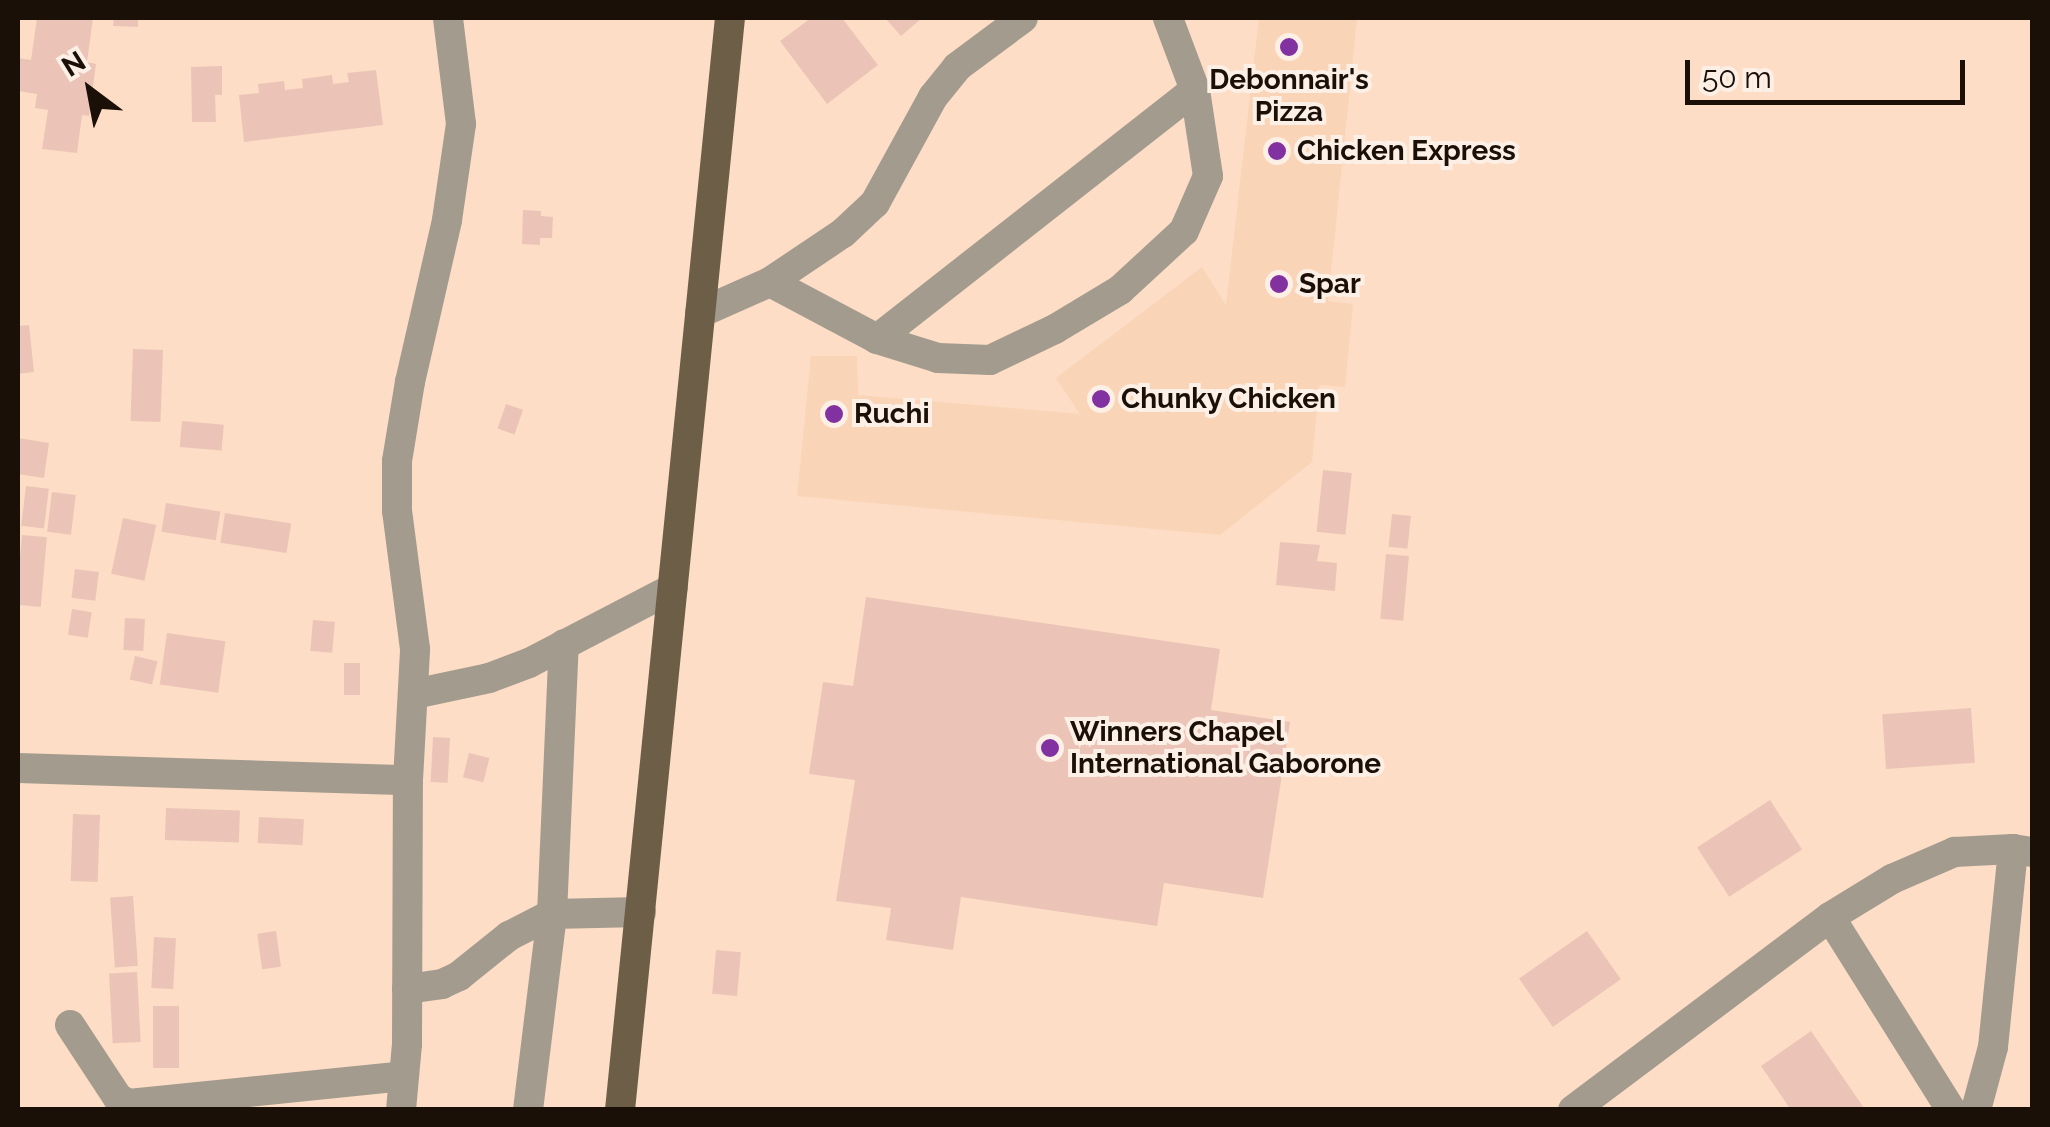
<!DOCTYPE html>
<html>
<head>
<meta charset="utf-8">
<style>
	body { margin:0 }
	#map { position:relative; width:2050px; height:1127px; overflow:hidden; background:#fdddc5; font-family:Raleway,sans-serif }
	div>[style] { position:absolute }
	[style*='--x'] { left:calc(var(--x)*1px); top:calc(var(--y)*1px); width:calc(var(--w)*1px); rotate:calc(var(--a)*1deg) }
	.built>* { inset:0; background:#fad4b6 }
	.building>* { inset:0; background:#ebc4b7; transform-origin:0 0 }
	.minor>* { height:30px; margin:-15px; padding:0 15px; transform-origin:15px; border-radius:15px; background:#a39b8e }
	.major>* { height:30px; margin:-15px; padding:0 15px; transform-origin:15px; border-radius:15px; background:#6d5f47 }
	.dots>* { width:28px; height:28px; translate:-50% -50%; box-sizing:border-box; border:5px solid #fcefe5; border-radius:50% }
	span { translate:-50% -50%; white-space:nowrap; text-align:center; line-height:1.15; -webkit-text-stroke:8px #fcefe5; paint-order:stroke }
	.poi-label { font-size:28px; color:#1b1008; font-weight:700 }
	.left { translate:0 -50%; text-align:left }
	.frame { position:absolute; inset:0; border:20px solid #1b1008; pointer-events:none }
	.north { position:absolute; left:40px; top:40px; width:100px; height:100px; -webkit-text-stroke:8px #fcefe5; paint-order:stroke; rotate:328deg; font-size:28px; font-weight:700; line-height:40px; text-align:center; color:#1b1008 }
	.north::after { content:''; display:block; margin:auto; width:35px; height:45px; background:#1b1008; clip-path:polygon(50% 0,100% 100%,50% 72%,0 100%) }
	.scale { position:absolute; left:1685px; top:60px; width:280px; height:45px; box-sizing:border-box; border:5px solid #1b1008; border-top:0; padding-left:12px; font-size:30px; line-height:35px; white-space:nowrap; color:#1b1008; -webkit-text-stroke:8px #fcefe5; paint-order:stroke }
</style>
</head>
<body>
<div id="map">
	<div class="built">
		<div style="clip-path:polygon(1259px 18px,1357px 19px,1328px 301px,1353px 304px,1345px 387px,1319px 385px,1312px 462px,1220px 535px,797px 496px,811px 356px,857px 356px,858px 395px,1080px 414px,1056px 378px,1202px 267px,1226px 305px)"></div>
	</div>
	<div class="building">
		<div style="clip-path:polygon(37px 18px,93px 18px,87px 62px,96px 64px,89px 116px,82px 115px,77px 153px,42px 149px,48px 110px,35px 108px,37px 94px,18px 91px,18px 58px,31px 60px)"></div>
		<div style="clip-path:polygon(114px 18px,138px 18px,138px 27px,113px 26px)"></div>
		<div style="clip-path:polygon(811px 18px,842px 18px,878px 65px,827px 104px,780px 41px)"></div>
		<div style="clip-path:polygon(885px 18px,922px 18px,901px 36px)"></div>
		<div style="clip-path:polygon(222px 66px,222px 95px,215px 95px,216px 122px,192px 122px,191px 67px)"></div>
		<div style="clip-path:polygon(376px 70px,383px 125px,244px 142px,239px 95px,259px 93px,258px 84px,284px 81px,285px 90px,303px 88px,302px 79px,332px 75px,333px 84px,349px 82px,347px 73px)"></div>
		<div style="clip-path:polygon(523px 210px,541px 211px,541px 216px,553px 217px,552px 238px,540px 238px,540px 245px,522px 244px)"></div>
		<div style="clip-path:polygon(29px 325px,34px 372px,18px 374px,18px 326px)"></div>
		<div style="left:133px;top:349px;width:30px;height:72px;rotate:2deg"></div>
		<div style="left:506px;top:404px;width:18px;height:26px;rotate:19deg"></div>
		<div style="left:182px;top:421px;width:42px;height:26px;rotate:5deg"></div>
		<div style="clip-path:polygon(18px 438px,49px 443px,44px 478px,18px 474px)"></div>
		<div style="left:1323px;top:470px;width:29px;height:62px;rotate:6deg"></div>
		<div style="left:26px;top:486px;width:23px;height:40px;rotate:7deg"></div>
		<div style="left:52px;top:492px;width:24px;height:40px;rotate:7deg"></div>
		<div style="left:166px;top:503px;width:55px;height:29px;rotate:9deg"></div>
		<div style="left:225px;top:513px;width:67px;height:30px;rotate:9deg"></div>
		<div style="left:1392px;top:514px;width:19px;height:33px;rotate:6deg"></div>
		<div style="left:123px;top:518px;width:34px;height:57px;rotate:12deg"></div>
		<div style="left:22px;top:535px;width:25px;height:70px;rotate:5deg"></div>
		<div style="clip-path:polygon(1280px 542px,1320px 545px,1317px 561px,1337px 563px,1335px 591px,1276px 585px)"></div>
		<div style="left:1386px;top:554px;width:23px;height:65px;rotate:5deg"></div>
		<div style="left:75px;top:569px;width:24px;height:29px;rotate:7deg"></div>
		<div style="clip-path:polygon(866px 597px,1220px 649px,1211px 710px,1290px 722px,1263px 898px,1164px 883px,1157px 926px,961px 897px,953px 950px,886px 940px,891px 908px,836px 901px,855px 780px,809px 774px,823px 682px,853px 686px)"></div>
		<div style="left:72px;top:609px;width:20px;height:26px;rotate:9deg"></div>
		<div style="left:125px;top:618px;width:20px;height:32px;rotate:3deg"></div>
		<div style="left:313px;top:620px;width:22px;height:31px;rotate:5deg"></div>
		<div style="left:167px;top:633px;width:59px;height:52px;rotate:8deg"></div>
		<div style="left:135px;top:656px;width:23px;height:24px;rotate:13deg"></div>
		<div style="left:344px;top:663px;width:16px;height:32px"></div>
		<div style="left:1971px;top:708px;width:55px;height:89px;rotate:86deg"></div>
		<div style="left:433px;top:737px;width:17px;height:45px;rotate:3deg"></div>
		<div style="left:469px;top:753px;width:21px;height:25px;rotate:14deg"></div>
		<div style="left:1770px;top:800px;width:59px;height:87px;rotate:57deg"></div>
		<div style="left:166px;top:808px;width:74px;height:32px;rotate:2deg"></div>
		<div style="left:73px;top:814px;width:27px;height:67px;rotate:2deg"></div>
		<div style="left:259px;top:817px;width:45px;height:26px;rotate:3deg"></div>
		<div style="left:133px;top:896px;width:70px;height:23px;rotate:86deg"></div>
		<div style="left:276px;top:931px;width:36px;height:19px;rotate:82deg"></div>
		<div style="left:1587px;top:931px;width:59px;height:83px;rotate:55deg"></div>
		<div style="left:154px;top:937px;width:22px;height:51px;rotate:3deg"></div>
		<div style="left:716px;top:950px;width:25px;height:44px;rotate:5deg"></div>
		<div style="left:137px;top:972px;width:70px;height:28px;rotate:87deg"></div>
		<div style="left:153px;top:1006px;width:26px;height:62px"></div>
		<div style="clip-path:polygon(1811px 1031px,1864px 1108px,1862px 1110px,1791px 1110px,1761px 1066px)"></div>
	</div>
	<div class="minor">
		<div style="--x:770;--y:282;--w:121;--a:28"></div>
		<div style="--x:877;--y:339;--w:64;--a:17.3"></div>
		<div style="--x:938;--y:358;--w:52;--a:2.2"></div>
		<div style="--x:990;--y:360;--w:72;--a:-25.5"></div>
		<div style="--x:1055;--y:329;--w:76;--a:-31"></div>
		<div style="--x:1120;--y:290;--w:87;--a:-42.7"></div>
		<div style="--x:1184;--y:231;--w:60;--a:-66.4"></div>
		<div style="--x:1208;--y:176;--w:87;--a:-98.6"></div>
		<div style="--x:1195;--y:90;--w:77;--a:-110.6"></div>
		<div style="--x:700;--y:313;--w:77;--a:-23.9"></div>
		<div style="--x:770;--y:282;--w:88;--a:-33.9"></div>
		<div style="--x:843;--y:233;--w:44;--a:-43.2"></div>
		<div style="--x:875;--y:203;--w:121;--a:-61.3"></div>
		<div style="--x:933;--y:97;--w:38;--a:-51"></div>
		<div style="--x:957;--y:67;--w:82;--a:-36.6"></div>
		<div style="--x:877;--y:339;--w:404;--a:-38.1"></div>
		<div style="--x:414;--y:694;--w:77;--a:-12"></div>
		<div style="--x:489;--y:678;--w:43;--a:-20.6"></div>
		<div style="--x:529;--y:663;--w:162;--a:-27.5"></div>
		<div style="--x:18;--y:768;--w:390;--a:1.8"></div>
		<div style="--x:1830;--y:917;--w:228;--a:57.9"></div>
		<div style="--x:407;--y:989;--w:35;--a:-8"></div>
		<div style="--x:442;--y:984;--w:19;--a:-25"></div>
		<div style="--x:459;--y:976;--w:64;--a:-38.7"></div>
		<div style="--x:509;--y:936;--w:48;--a:-27.1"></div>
		<div style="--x:552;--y:914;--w:89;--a:-1.3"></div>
		<div style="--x:70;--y:1025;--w:87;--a:56.7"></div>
		<div style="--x:118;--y:1098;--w:13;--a:29"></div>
		<div style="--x:129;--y:1104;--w:276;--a:-5.8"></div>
		<div style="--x:401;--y:1110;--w:66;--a:-84.8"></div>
		<div style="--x:407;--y:1044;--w:264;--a:-89.8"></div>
		<div style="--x:408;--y:780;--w:131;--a:-86.9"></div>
		<div style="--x:415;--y:649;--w:139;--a:-97.4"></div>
		<div style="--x:397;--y:511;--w:50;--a:-90"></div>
		<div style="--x:397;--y:461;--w:80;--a:-80.7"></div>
		<div style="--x:410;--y:382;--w:166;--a:-77.1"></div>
		<div style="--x:447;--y:220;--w:97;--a:-81.7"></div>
		<div style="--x:461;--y:124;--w:107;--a:-97"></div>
		<div style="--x:528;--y:1110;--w:197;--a:-83"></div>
		<div style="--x:552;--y:914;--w:270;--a:-87.5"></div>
		<div style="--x:1573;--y:1110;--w:321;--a:-36.9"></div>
		<div style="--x:1830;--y:917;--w:73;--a:-31.5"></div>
		<div style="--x:1892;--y:879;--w:68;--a:-23.5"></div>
		<div style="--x:1954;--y:852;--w:59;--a:-2.9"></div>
		<div style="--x:2013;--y:849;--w:19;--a:9"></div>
		<div style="--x:1976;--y:1110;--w:65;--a:-74.9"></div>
		<div style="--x:1993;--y:1047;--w:199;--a:-84.2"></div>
	</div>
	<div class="major">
		<div style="--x:620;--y:1110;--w:1098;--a:-84.25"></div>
	</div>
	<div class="dots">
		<div style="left:1289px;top:47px;background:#8231a0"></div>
		<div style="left:1277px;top:151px;background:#8231a0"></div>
		<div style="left:1279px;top:284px;background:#8231a0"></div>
		<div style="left:1101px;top:399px;background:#8231a0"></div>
		<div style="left:834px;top:414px;background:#8231a0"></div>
		<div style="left:1050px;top:748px;background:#8231a0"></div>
	</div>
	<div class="poi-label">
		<span style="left:1289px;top:96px">Debonnair's<br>Pizza</span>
		<span class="left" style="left:1297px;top:151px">Chicken Express</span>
		<span class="left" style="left:1299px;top:284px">Spar</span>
		<span class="left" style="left:1121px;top:399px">Chunky Chicken</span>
		<span class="left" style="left:854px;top:414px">Ruchi</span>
		<span class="left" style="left:1070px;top:748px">Winners Chapel<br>International Gaborone</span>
	</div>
	<div class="frame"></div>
	<div class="north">N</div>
	<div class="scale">50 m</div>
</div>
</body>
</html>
